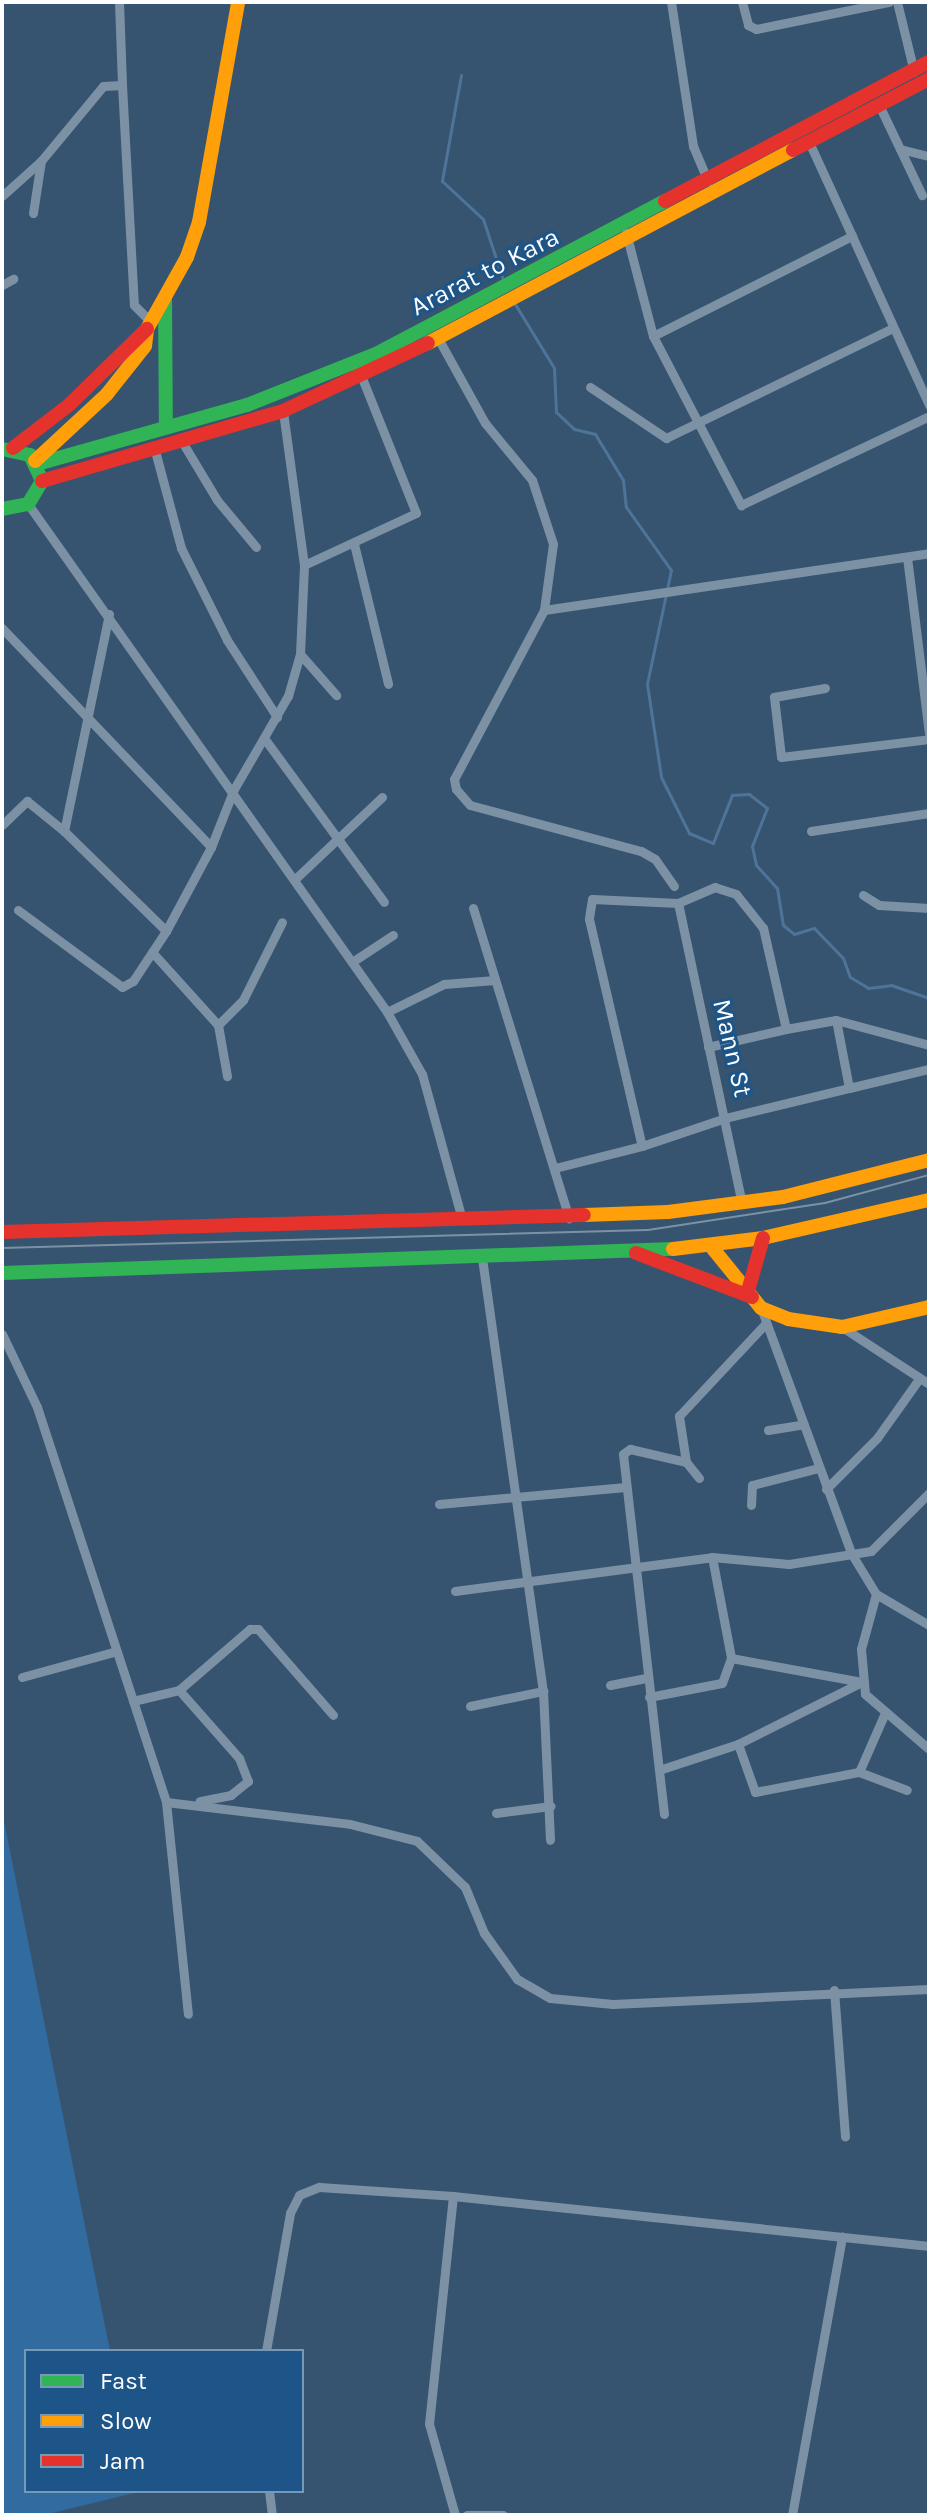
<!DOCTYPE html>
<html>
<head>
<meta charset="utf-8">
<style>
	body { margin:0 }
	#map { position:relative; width:931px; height:2517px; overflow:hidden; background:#365470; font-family:Karla,sans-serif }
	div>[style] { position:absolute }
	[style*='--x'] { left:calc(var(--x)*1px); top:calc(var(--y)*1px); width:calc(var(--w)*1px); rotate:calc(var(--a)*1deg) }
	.green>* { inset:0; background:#326b9f }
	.stream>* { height:3px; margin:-1.5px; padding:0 1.5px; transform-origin:1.5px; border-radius:1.5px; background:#4e7499 }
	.street>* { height:9px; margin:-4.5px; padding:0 4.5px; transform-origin:4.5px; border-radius:4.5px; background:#7d91a5 }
	.fast>* { height:14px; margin:-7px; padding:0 7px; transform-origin:7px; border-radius:7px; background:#30b455 }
	.slow>* { height:14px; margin:-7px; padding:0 7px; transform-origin:7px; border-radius:7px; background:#ff9f0a }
	.jam>* { height:14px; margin:-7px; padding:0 7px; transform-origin:7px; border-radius:7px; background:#e5322d }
	.tram>* { height:2px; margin:-1px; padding:0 1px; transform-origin:1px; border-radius:1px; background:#7d91a4 }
	span { translate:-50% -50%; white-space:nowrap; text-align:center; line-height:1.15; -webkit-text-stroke:6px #1d5588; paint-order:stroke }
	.street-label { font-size:26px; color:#fff }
	.frame { position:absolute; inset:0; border:4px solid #fff; pointer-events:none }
	.legend { position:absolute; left:24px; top:2349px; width:280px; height:144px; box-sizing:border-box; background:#1d5588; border:2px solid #7799b8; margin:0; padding:10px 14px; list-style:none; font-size:24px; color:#fff }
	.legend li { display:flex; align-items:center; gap:16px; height:40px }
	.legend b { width:40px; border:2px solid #7799b8 }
</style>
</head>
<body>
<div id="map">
	<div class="green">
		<div style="clip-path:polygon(2px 1811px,110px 2351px,26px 2351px,26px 2491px,138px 2492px,44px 2515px,2px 2515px)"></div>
	</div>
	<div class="stream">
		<div style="--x:461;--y:75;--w:108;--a:100.2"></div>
		<div style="--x:442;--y:181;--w:56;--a:42.8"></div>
		<div style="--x:483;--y:219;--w:67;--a:71.8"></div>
		<div style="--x:515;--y:304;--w:75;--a:58.6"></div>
		<div style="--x:554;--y:368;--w:44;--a:87.4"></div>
		<div style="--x:556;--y:412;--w:25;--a:43"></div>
		<div style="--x:574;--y:429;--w:22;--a:13"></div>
		<div style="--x:595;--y:434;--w:54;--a:58.7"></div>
		<div style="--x:623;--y:480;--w:27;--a:84"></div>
		<div style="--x:626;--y:507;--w:77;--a:54.5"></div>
		<div style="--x:671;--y:570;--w:116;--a:101.9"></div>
		<div style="--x:647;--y:684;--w:94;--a:81.4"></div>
		<div style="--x:661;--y:777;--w:63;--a:63.4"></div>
		<div style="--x:689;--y:833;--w:26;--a:23"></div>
		<div style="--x:713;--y:843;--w:52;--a:-68.4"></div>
		<div style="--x:732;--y:795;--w:17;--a:-3"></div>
		<div style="--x:749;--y:794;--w:23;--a:38"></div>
		<div style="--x:767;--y:808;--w:41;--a:111.5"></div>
		<div style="--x:752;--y:846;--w:19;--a:78"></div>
		<div style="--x:756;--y:865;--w:31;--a:48"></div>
		<div style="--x:777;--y:888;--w:37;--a:81"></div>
		<div style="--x:783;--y:925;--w:14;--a:39"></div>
		<div style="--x:794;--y:934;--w:21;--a:-17"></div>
		<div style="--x:814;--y:928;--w:42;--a:46"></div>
		<div style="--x:843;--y:958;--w:20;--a:70"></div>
		<div style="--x:850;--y:977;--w:21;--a:31"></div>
		<div style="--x:868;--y:988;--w:23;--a:-7"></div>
		<div style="--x:891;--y:985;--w:40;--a:18.9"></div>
	</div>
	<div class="street">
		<div style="--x:119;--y:2;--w:83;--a:87.9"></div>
		<div style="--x:671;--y:2;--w:146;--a:81.3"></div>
		<div style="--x:693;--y:146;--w:38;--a:67"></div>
		<div style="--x:742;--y:2;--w:24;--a:75"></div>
		<div style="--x:748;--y:25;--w:9;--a:27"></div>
		<div style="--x:756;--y:29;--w:136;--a:-11.5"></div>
		<div style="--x:897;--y:2;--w:72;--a:76.3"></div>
		<div style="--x:879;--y:105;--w:100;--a:64.5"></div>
		<div style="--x:809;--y:142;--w:103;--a:65.4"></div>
		<div style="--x:900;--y:149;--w:30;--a:14"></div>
		<div style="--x:2;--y:196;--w:52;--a:-41.9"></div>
		<div style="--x:33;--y:213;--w:53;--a:-81.3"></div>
		<div style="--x:41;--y:161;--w:97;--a:-50.4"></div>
		<div style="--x:103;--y:86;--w:19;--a:-3"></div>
		<div style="--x:122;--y:85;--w:220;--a:86.9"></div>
		<div style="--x:134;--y:305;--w:24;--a:45"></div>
		<div style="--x:626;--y:233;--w:106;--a:75.3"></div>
		<div style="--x:653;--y:336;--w:191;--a:62.5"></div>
		<div style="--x:741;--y:505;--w:208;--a:-25.3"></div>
		<div style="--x:2;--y:285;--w:13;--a:-29"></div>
		<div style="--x:653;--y:336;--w:223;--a:-26.7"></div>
		<div style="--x:852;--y:236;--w:186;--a:65.5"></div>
		<div style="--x:439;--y:340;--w:95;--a:61"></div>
		<div style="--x:485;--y:423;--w:74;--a:50.5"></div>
		<div style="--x:532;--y:480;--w:67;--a:71.8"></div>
		<div style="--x:553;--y:544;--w:67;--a:97.8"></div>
		<div style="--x:544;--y:610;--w:191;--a:118"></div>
		<div style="--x:454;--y:779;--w:10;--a:79"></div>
		<div style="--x:456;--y:789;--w:21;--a:49"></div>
		<div style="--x:470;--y:805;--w:177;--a:15.1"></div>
		<div style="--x:641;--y:851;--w:16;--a:30"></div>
		<div style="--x:655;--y:859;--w:33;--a:55"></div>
		<div style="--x:590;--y:387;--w:92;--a:33.9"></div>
		<div style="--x:666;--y:438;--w:252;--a:-25.9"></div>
		<div style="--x:181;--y:440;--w:70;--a:59"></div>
		<div style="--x:217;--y:500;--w:61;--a:50.3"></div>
		<div style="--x:154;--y:447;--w:105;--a:75"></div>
		<div style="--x:181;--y:548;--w:103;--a:63.4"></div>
		<div style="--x:227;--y:640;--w:92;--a:57"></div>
		<div style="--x:28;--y:504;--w:622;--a:54.75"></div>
		<div style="--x:387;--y:1012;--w:71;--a:60.6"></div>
		<div style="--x:422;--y:1074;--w:150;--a:74.6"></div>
		<div style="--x:354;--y:544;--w:144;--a:76.3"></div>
		<div style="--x:907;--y:557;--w:177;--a:82.9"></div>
		<div style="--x:304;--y:565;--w:123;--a:-24.9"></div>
		<div style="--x:416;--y:513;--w:145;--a:-111.8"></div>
		<div style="--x:544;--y:610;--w:389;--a:-8.4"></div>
		<div style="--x:109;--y:614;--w:222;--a:101.7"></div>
		<div style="--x:64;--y:831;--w:143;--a:44.4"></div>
		<div style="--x:2;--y:628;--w:303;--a:46.3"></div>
		<div style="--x:300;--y:654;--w:55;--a:48.7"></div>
		<div style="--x:825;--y:688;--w:52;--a:170"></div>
		<div style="--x:774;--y:697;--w:60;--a:83.3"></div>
		<div style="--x:781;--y:757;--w:149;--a:-6.9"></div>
		<div style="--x:264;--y:738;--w:203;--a:53.8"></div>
		<div style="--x:2;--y:825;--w:35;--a:-44"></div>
		<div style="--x:27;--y:801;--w:48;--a:39"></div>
		<div style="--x:811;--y:831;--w:119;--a:-8.7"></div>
		<div style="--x:294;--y:880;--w:121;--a:-43.3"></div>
		<div style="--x:863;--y:895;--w:19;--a:32"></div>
		<div style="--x:879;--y:905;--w:50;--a:3.4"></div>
		<div style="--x:678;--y:903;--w:307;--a:78"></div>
		<div style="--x:473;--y:908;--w:325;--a:72.8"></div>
		<div style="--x:18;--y:910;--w:129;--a:36.5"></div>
		<div style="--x:122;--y:987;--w:13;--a:-29"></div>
		<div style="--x:133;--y:981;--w:60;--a:-56.6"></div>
		<div style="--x:166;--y:931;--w:95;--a:-61.8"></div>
		<div style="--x:211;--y:847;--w:62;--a:-68.4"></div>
		<div style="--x:234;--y:789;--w:108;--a:-59.9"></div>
		<div style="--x:288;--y:696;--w:44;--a:-74.1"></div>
		<div style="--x:300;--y:654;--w:89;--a:-87.4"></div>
		<div style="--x:304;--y:565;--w:155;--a:-97.8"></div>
		<div style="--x:152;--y:952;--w:98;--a:47.9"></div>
		<div style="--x:218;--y:1025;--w:52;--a:80"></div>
		<div style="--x:352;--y:962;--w:49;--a:-33.4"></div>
		<div style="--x:387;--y:1012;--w:64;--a:-26.2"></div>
		<div style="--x:444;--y:984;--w:51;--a:-4.5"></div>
		<div style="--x:836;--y:1020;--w:96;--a:15"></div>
		<div style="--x:218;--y:1025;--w:35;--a:-45"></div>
		<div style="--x:243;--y:1000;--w:87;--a:-63.4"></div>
		<div style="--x:708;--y:1047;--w:80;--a:-13"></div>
		<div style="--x:849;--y:1088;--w:69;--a:-100.8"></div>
		<div style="--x:836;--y:1020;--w:51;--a:169.8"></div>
		<div style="--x:786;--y:1029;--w:104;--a:-102.8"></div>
		<div style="--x:763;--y:928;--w:43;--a:-128.5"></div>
		<div style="--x:736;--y:894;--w:22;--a:-162"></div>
		<div style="--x:715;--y:887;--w:40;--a:156.6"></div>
		<div style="--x:678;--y:903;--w:86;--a:-177.3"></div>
		<div style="--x:592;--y:899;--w:20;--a:99"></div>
		<div style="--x:589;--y:919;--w:233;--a:76.9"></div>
		<div style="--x:642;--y:1146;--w:88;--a:-18.6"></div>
		<div style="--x:725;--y:1118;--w:128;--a:-13.6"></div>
		<div style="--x:849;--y:1088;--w:82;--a:-13.4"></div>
		<div style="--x:555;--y:1168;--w:90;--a:-14.2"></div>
		<div style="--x:482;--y:1258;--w:437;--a:82"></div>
		<div style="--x:543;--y:1691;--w:149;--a:87.3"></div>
		<div style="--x:761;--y:1308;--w:261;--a:69.8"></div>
		<div style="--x:851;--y:1553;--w:48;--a:58.6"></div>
		<div style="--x:876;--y:1594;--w:61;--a:30.3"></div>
		<div style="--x:842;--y:1327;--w:104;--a:33.2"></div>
		<div style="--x:2;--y:1334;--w:81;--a:64.4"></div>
		<div style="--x:37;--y:1407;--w:416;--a:71.9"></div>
		<div style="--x:166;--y:1802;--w:185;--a:6.8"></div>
		<div style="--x:350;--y:1824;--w:69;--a:14.2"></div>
		<div style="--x:417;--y:1841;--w:66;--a:43.8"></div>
		<div style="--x:465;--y:1887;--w:50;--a:67.6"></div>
		<div style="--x:484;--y:1933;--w:57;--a:54.3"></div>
		<div style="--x:517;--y:1979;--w:38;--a:30"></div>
		<div style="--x:550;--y:1998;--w:63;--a:5.4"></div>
		<div style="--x:613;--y:2004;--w:316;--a:-2.7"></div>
		<div style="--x:768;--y:1430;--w:36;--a:-9"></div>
		<div style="--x:699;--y:1478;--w:21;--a:-129"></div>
		<div style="--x:686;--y:1462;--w:47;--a:-98.7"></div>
		<div style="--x:679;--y:1416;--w:127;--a:-46.9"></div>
		<div style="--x:826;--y:1489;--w:72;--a:-45"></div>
		<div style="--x:877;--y:1438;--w:72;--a:-54.6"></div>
		<div style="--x:439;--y:1504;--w:187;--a:-5.2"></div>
		<div style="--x:751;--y:1505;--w:20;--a:-87"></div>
		<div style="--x:752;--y:1485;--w:68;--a:-14.4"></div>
		<div style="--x:712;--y:1557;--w:77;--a:5.2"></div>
		<div style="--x:789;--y:1564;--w:83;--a:-9"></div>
		<div style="--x:871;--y:1551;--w:82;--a:-45"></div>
		<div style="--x:455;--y:1591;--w:259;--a:-7.5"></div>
		<div style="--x:712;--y:1557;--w:103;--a:79.3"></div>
		<div style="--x:731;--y:1658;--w:133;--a:10.4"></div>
		<div style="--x:876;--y:1594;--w:57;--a:105.3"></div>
		<div style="--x:861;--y:1649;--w:45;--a:84.9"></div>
		<div style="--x:865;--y:1694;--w:84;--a:40.7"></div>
		<div style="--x:22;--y:1677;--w:98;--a:-15.3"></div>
		<div style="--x:610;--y:1685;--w:38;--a:-11"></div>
		<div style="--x:179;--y:1690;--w:91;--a:48.6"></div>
		<div style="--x:239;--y:1758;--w:25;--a:69"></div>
		<div style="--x:248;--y:1781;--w:22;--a:141"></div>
		<div style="--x:231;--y:1795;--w:32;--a:169"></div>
		<div style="--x:649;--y:1697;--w:74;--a:-10.9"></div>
		<div style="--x:722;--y:1683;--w:27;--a:-70"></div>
		<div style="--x:133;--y:1701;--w:47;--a:-13.4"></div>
		<div style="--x:179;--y:1690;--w:94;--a:-40.7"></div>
		<div style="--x:250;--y:1629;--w:8;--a:0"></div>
		<div style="--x:258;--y:1629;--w:114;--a:48.9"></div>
		<div style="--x:470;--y:1706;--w:75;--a:-11.6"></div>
		<div style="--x:738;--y:1744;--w:51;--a:70.5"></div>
		<div style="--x:755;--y:1792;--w:106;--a:-10.9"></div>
		<div style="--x:859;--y:1772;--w:51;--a:20.6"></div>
		<div style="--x:662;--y:1769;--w:80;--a:-18.2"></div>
		<div style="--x:738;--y:1744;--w:139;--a:-26.6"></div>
		<div style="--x:859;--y:1772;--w:62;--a:-66.3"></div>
		<div style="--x:166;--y:1802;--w:213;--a:84.1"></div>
		<div style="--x:496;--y:1813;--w:55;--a:-7.3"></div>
		<div style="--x:664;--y:1814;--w:362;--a:-96.5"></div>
		<div style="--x:623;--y:1454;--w:9;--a:-36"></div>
		<div style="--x:630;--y:1449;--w:57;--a:13.1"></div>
		<div style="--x:834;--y:1990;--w:147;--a:85.7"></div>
		<div style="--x:266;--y:2351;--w:140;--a:-80.1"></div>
		<div style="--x:290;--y:2213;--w:20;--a:-63"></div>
		<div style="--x:299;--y:2195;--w:22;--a:-22"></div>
		<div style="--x:319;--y:2187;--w:134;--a:3.8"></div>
		<div style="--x:269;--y:2491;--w:24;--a:83"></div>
		<div style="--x:455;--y:2515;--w:95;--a:-105.9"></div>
		<div style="--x:429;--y:2424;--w:229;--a:-84"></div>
		<div style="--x:453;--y:2196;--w:479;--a:6"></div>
		<div style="--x:467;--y:2515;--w:36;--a:0"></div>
		<div style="--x:792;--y:2515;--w:283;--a:-79.8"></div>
	</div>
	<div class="fast">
		<div style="--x:165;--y:299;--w:128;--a:89.6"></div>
		<div style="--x:2;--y:449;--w:29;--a:12"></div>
		<div style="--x:30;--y:455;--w:29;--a:65"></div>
		<div style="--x:42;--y:481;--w:27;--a:121"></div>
		<div style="--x:28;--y:504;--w:26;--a:169"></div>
		<div style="--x:37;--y:464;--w:218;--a:-15.7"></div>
		<div style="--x:247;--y:405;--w:139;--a:-21.6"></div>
		<div style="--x:376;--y:354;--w:327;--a:-27.9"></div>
		<div style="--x:2;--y:1273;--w:671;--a:-2.05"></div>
	</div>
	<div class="slow">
		<div style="--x:428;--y:343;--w:413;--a:-27.9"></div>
		<div style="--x:35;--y:461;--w:98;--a:-42.9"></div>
		<div style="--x:107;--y:394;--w:61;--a:-51.6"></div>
		<div style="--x:145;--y:346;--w:17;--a:-83"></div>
		<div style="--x:147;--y:329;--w:82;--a:-60.9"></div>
		<div style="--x:187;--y:257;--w:37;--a:-71"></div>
		<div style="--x:199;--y:222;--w:223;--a:-79.9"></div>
		<div style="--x:584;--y:1215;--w:84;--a:-2"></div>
		<div style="--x:668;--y:1212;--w:116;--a:-7.4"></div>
		<div style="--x:783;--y:1197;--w:151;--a:-14.2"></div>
		<div style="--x:710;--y:1245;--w:81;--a:51"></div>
		<div style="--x:761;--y:1308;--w:29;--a:22"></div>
		<div style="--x:788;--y:1319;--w:55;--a:8.4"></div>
		<div style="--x:842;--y:1327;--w:89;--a:-12.9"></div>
		<div style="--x:673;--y:1249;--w:91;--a:-7"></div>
		<div style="--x:763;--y:1238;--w:170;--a:-12.9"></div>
	</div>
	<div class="jam">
		<div style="--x:793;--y:150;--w:153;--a:-27.6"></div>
		<div style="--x:665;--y:201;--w:298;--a:-27.8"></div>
		<div style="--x:13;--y:448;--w:71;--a:-37.5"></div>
		<div style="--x:69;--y:405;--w:109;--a:-44.3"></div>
		<div style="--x:42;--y:481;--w:251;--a:-16.2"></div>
		<div style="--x:283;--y:411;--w:160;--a:-25.1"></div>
		<div style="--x:2;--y:1232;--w:582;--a:-1.67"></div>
		<div style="--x:636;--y:1253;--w:124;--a:20.8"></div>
		<div style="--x:748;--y:1291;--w:55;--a:-74.2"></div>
	</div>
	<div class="tram">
		<div style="--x:2;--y:1248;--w:646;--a:-1.6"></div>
		<div style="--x:648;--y:1230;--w:179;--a:-8.7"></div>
		<div style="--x:825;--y:1203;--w:108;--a:-15.1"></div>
	</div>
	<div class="street-label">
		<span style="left:485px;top:272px;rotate:-27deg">Ararat to Kara</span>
		<span style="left:732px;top:1048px;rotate:77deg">Mann St</span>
	</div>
	<div class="frame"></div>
	<ul class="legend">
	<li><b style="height:10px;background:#30b455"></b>Fast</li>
	<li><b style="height:10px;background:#ff9f0a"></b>Slow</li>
	<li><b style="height:10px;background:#e5322d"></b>Jam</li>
	</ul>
</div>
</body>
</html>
